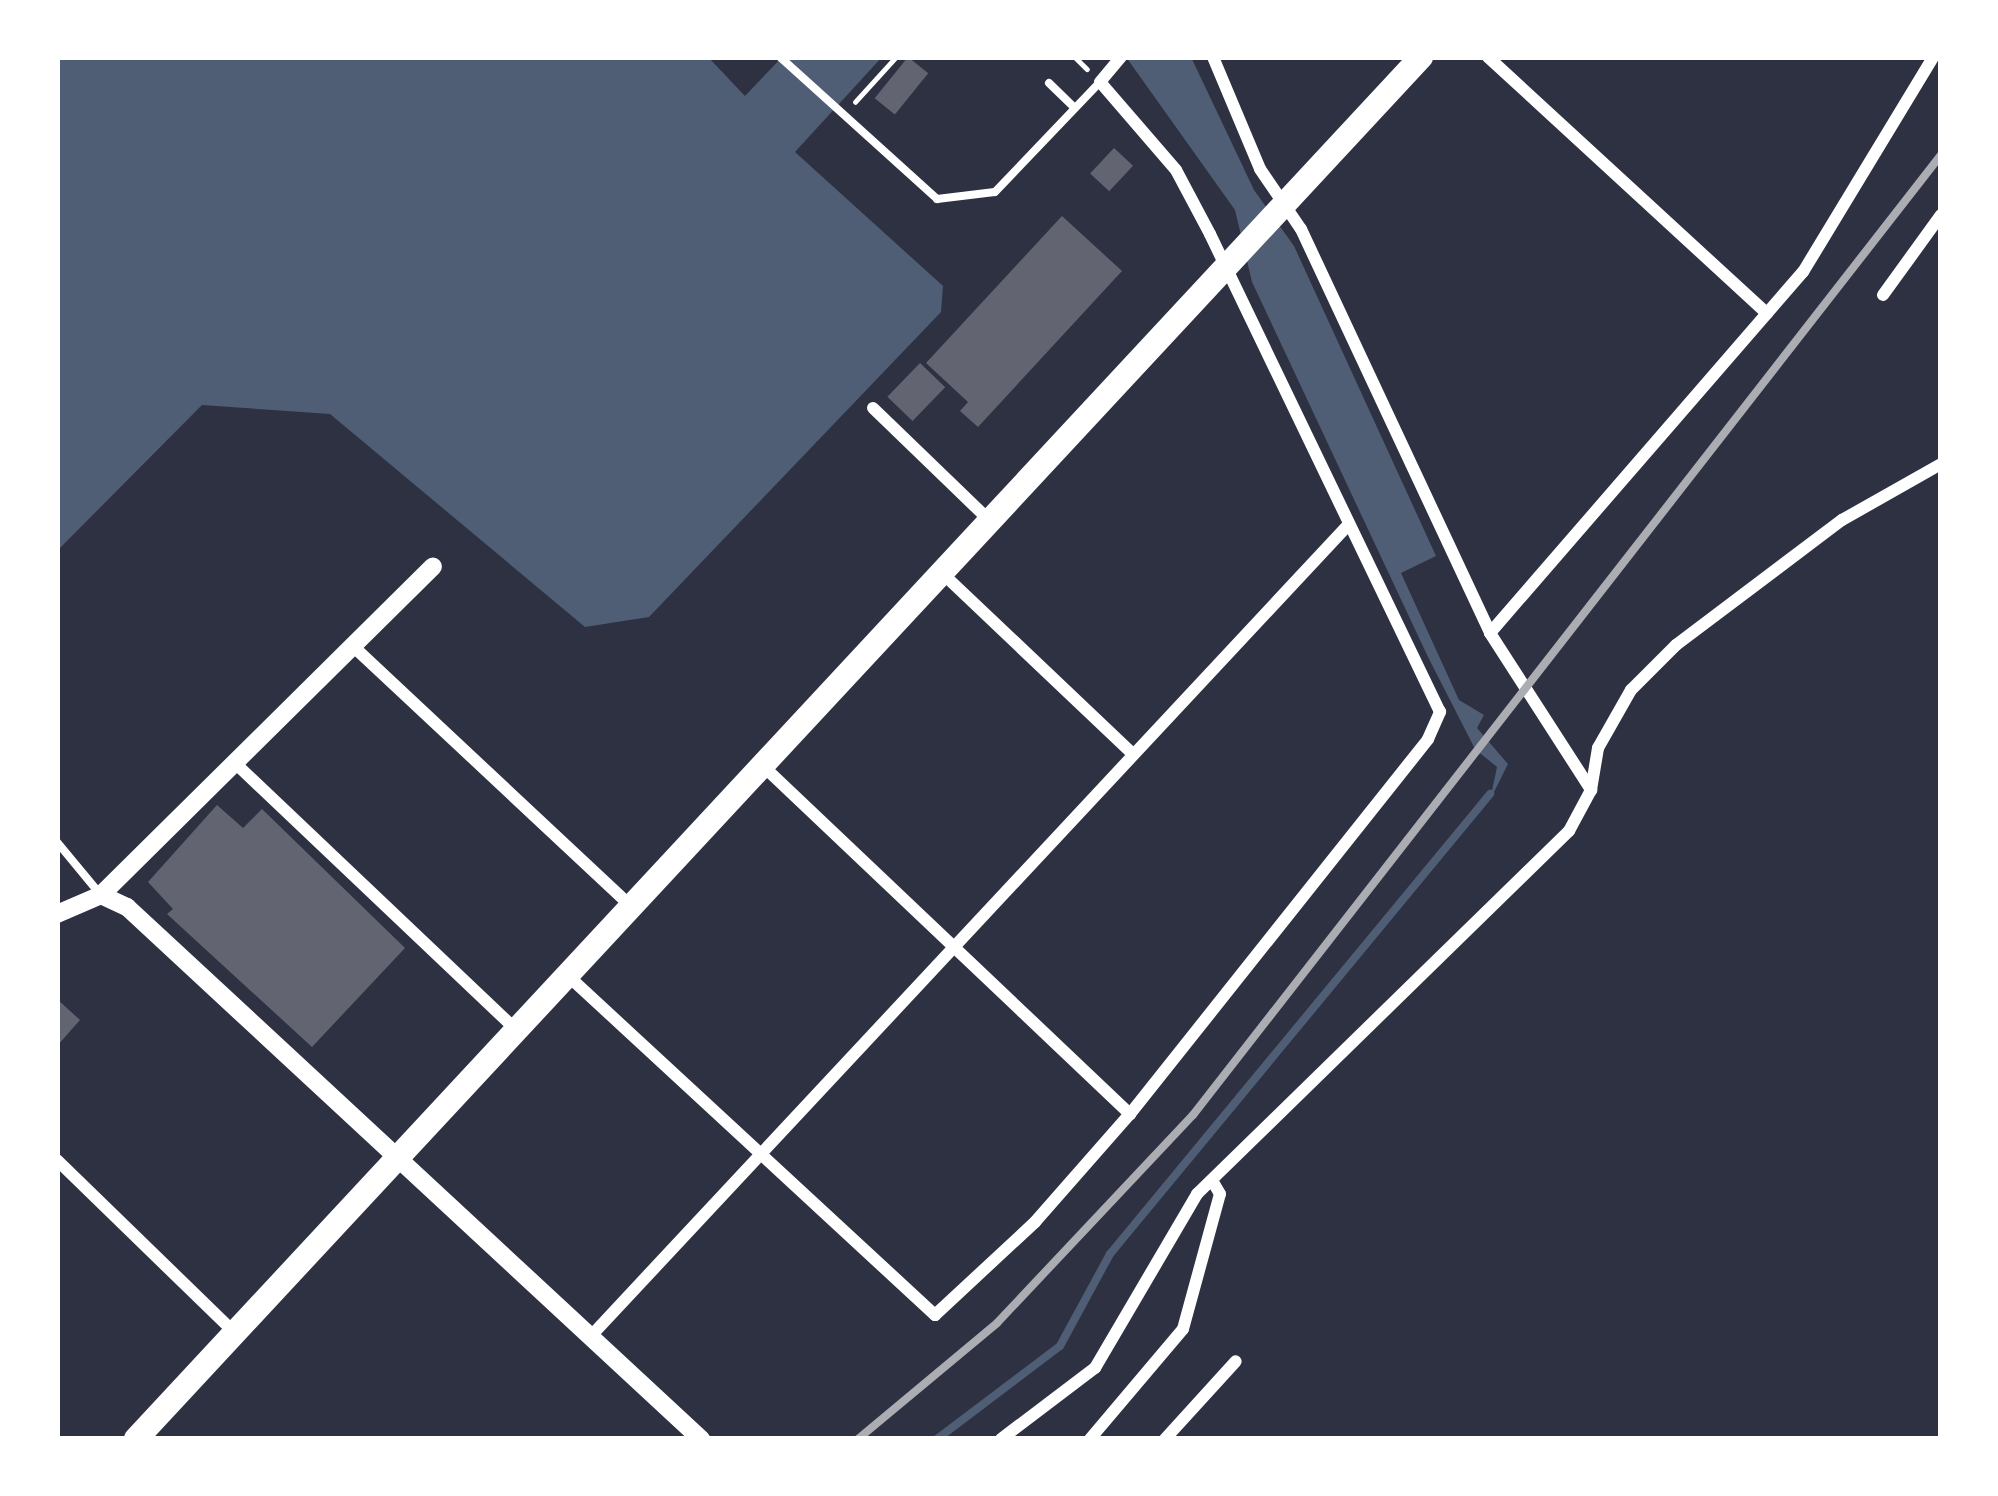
<!DOCTYPE html>
<html>
<head>
<meta charset="utf-8">
<style>
	body { margin:0 }
	#map { position:relative; width:1998px; height:1496px; overflow:hidden; background:#2d3142; font-family:"Alegreya Sans",sans-serif }
	div>[style] { position:absolute }
	[style*='--x'] { left:calc(var(--x)*1px); top:calc(var(--y)*1px); width:calc(var(--w)*1px); rotate:calc(var(--a)*1deg) }
	.water>* { inset:0; background:#4f5d75 }
	.pier>* { inset:0; background:#2d3142 }
	.stream>* { height:8px; margin:-4px; padding:0 4px; transform-origin:4px; border-radius:4px; background:#4f5d75 }
	.building>* { inset:0; background:#626471; transform-origin:0 0 }
	.path>* { height:4.5px; margin:-2.25px; padding:0 2.25px; transform-origin:2.25px; border-radius:2.25px; background:#fff }
	.service>* { height:8px; margin:-4px; padding:0 4px; transform-origin:4px; border-radius:4px; background:#fff }
	.minor>* { height:12px; margin:-6px; padding:0 6px; transform-origin:6px; border-radius:6px; background:#fff }
	.tertiary>* { height:18px; margin:-9px; padding:0 9px; transform-origin:9px; border-radius:9px; background:#fff }
	.trunk>* { height:24px; margin:-12px; padding:0 12px; transform-origin:12px; border-radius:12px; background:#fff }
	.rail>* { height:8px; margin:-4px; padding:0 4px; transform-origin:4px; border-radius:4px; background:#abadb3 }
	span { translate:-50% -50%; white-space:nowrap; text-align:center; line-height:1.15; -webkit-text-stroke:9px #fff; paint-order:stroke }
	.frame { position:absolute; inset:0; border:60px solid #fff; pointer-events:none }
</style>
</head>
<body>
<div id="map">
	<div class="water">
		<div style="clip-path:polygon(57px 57px,882px 57px,795px 152px,943px 286px,941px 312px,649px 617px,585px 627px,330px 414px,202px 405px,57px 551px)"></div>
		<div style="clip-path:polygon(1126px 57px,1191px 57px,1254px 190px,1294px 246px,1436px 556px,1401px 573px,1459px 700px,1484px 715px,1477px 728px,1508px 764px,1490px 800px,1497px 767px,1475px 749px,1428px 657px,1252px 282px,1235px 210px)"></div>
	</div>
	<div class="pier">
		<div style="clip-path:polygon(708px 57px,782px 57px,745px 96px)"></div>
	</div>
	<div class="stream">
		<div style="--x:937;--y:1439;--w:154;--a:-37.1"></div>
		<div style="--x:1060;--y:1346;--w:105;--a:-61.5"></div>
		<div style="--x:1110;--y:1254;--w:597;--a:-50.44"></div>
	</div>
	<div class="building">
		<div style="left:908px;top:57px;width:26px;height:53px;rotate:39deg"></div>
		<div style="left:1114px;top:148px;width:26px;height:35px;rotate:43deg"></div>
		<div style="clip-path:polygon(1062px 216px,1122px 271px,978px 427px,960px 411px,968px 402px,926px 363px)"></div>
		<div style="left:920px;top:363px;width:35px;height:47px;rotate:44deg"></div>
		<div style="clip-path:polygon(217px 805px,243px 828px,262px 809px,405px 948px,312px 1047px,167px 914px,173px 909px,148px 882px)"></div>
		<div style="clip-path:polygon(57px 999px,80px 1020px,57px 1046px)"></div>
	</div>
	<div class="path">
		<div style="--x:1075;--y:57;--w:17;--a:45"></div>
		<div style="--x:855;--y:102;--w:61;--a:-47.7"></div>
	</div>
	<div class="service">
		<div style="--x:780;--y:57;--w:212;--a:42.1"></div>
		<div style="--x:937;--y:199;--w:58;--a:-6.9"></div>
		<div style="--x:995;--y:192;--w:151;--a:-46.3"></div>
		<div style="--x:1049;--y:83;--w:36;--a:44"></div>
		<div style="--x:57;--y:842;--w:67;--a:50.4"></div>
	</div>
	<div class="minor">
		<div style="--x:1213;--y:57;--w:121;--a:67.2"></div>
		<div style="--x:1260;--y:169;--w:73;--a:55.7"></div>
		<div style="--x:1301;--y:229;--w:446;--a:64.9"></div>
		<div style="--x:1490;--y:633;--w:187;--a:57.2"></div>
		<div style="--x:1488;--y:57;--w:379;--a:42.6"></div>
		<div style="--x:1883;--y:295;--w:99;--a:-54.1"></div>
		<div style="--x:873;--y:408;--w:158;--a:44"></div>
		<div style="--x:940;--y:571;--w:262;--a:43.5"></div>
		<div style="--x:1490;--y:633;--w:478;--a:-49.1"></div>
		<div style="--x:1803;--y:272;--w:251;--a:-58.8"></div>
		<div style="--x:355;--y:648;--w:376;--a:43.1"></div>
		<div style="--x:235;--y:763;--w:382;--a:43.5"></div>
		<div style="--x:761;--y:764;--w:509;--a:43.49"></div>
		<div style="--x:565;--y:973;--w:504;--a:42.75"></div>
		<div style="--x:935;--y:1315;--w:137;--a:-42.9"></div>
		<div style="--x:1035;--y:1222;--w:144;--a:-48.7"></div>
		<div style="--x:1130;--y:1114;--w:479;--a:-51.5"></div>
		<div style="--x:1428;--y:739;--w:30;--a:-66"></div>
		<div style="--x:1440;--y:712;--w:530;--a:-115.7"></div>
		<div style="--x:1210;--y:234;--w:72;--a:-118"></div>
		<div style="--x:1176;--y:170;--w:116;--a:-130.8"></div>
		<div style="--x:1100;--y:82;--w:33;--a:-50"></div>
		<div style="--x:57;--y:1160;--w:245;--a:44.2"></div>
		<div style="--x:591;--y:1336;--w:1109;--a:-46.97"></div>
		<div style="--x:1001;--y:1439;--w:118;--a:-37.1"></div>
		<div style="--x:1095;--y:1368;--w:202;--a:-59.6"></div>
		<div style="--x:1197;--y:1194;--w:520;--a:-44.3"></div>
		<div style="--x:1569;--y:831;--w:47;--a:-61.8"></div>
		<div style="--x:1591;--y:790;--w:43;--a:-80.5"></div>
		<div style="--x:1598;--y:748;--w:67;--a:-60.4"></div>
		<div style="--x:1631;--y:690;--w:64;--a:-45"></div>
		<div style="--x:1676;--y:645;--w:208;--a:-37"></div>
		<div style="--x:1842;--y:520;--w:114;--a:-29.5"></div>
		<div style="--x:1090;--y:1439;--w:144;--a:-49.8"></div>
		<div style="--x:1183;--y:1329;--w:140;--a:-74.7"></div>
		<div style="--x:1220;--y:1194;--w:16;--a:-120"></div>
		<div style="--x:1165;--y:1439;--w:105;--a:-47.7"></div>
	</div>
	<div class="tertiary">
		<div style="--x:101;--y:895;--w:467;--a:-44.7"></div>
		<div style="--x:57;--y:914;--w:48;--a:-23.4"></div>
		<div style="--x:101;--y:895;--w:29;--a:25"></div>
		<div style="--x:127;--y:907;--w:783;--a:42.83"></div>
	</div>
	<div class="trunk">
		<div style="--x:136;--y:1439;--w:1887;--a:-47.08"></div>
	</div>
	<div class="rail">
		<div style="--x:858;--y:1439;--w:181;--a:-39.8"></div>
		<div style="--x:997;--y:1323;--w:286;--a:-46.7"></div>
		<div style="--x:1193;--y:1115;--w:1217;--a:-52.08"></div>
	</div>
	<div class="frame"></div>
</div>
</body>
</html>
